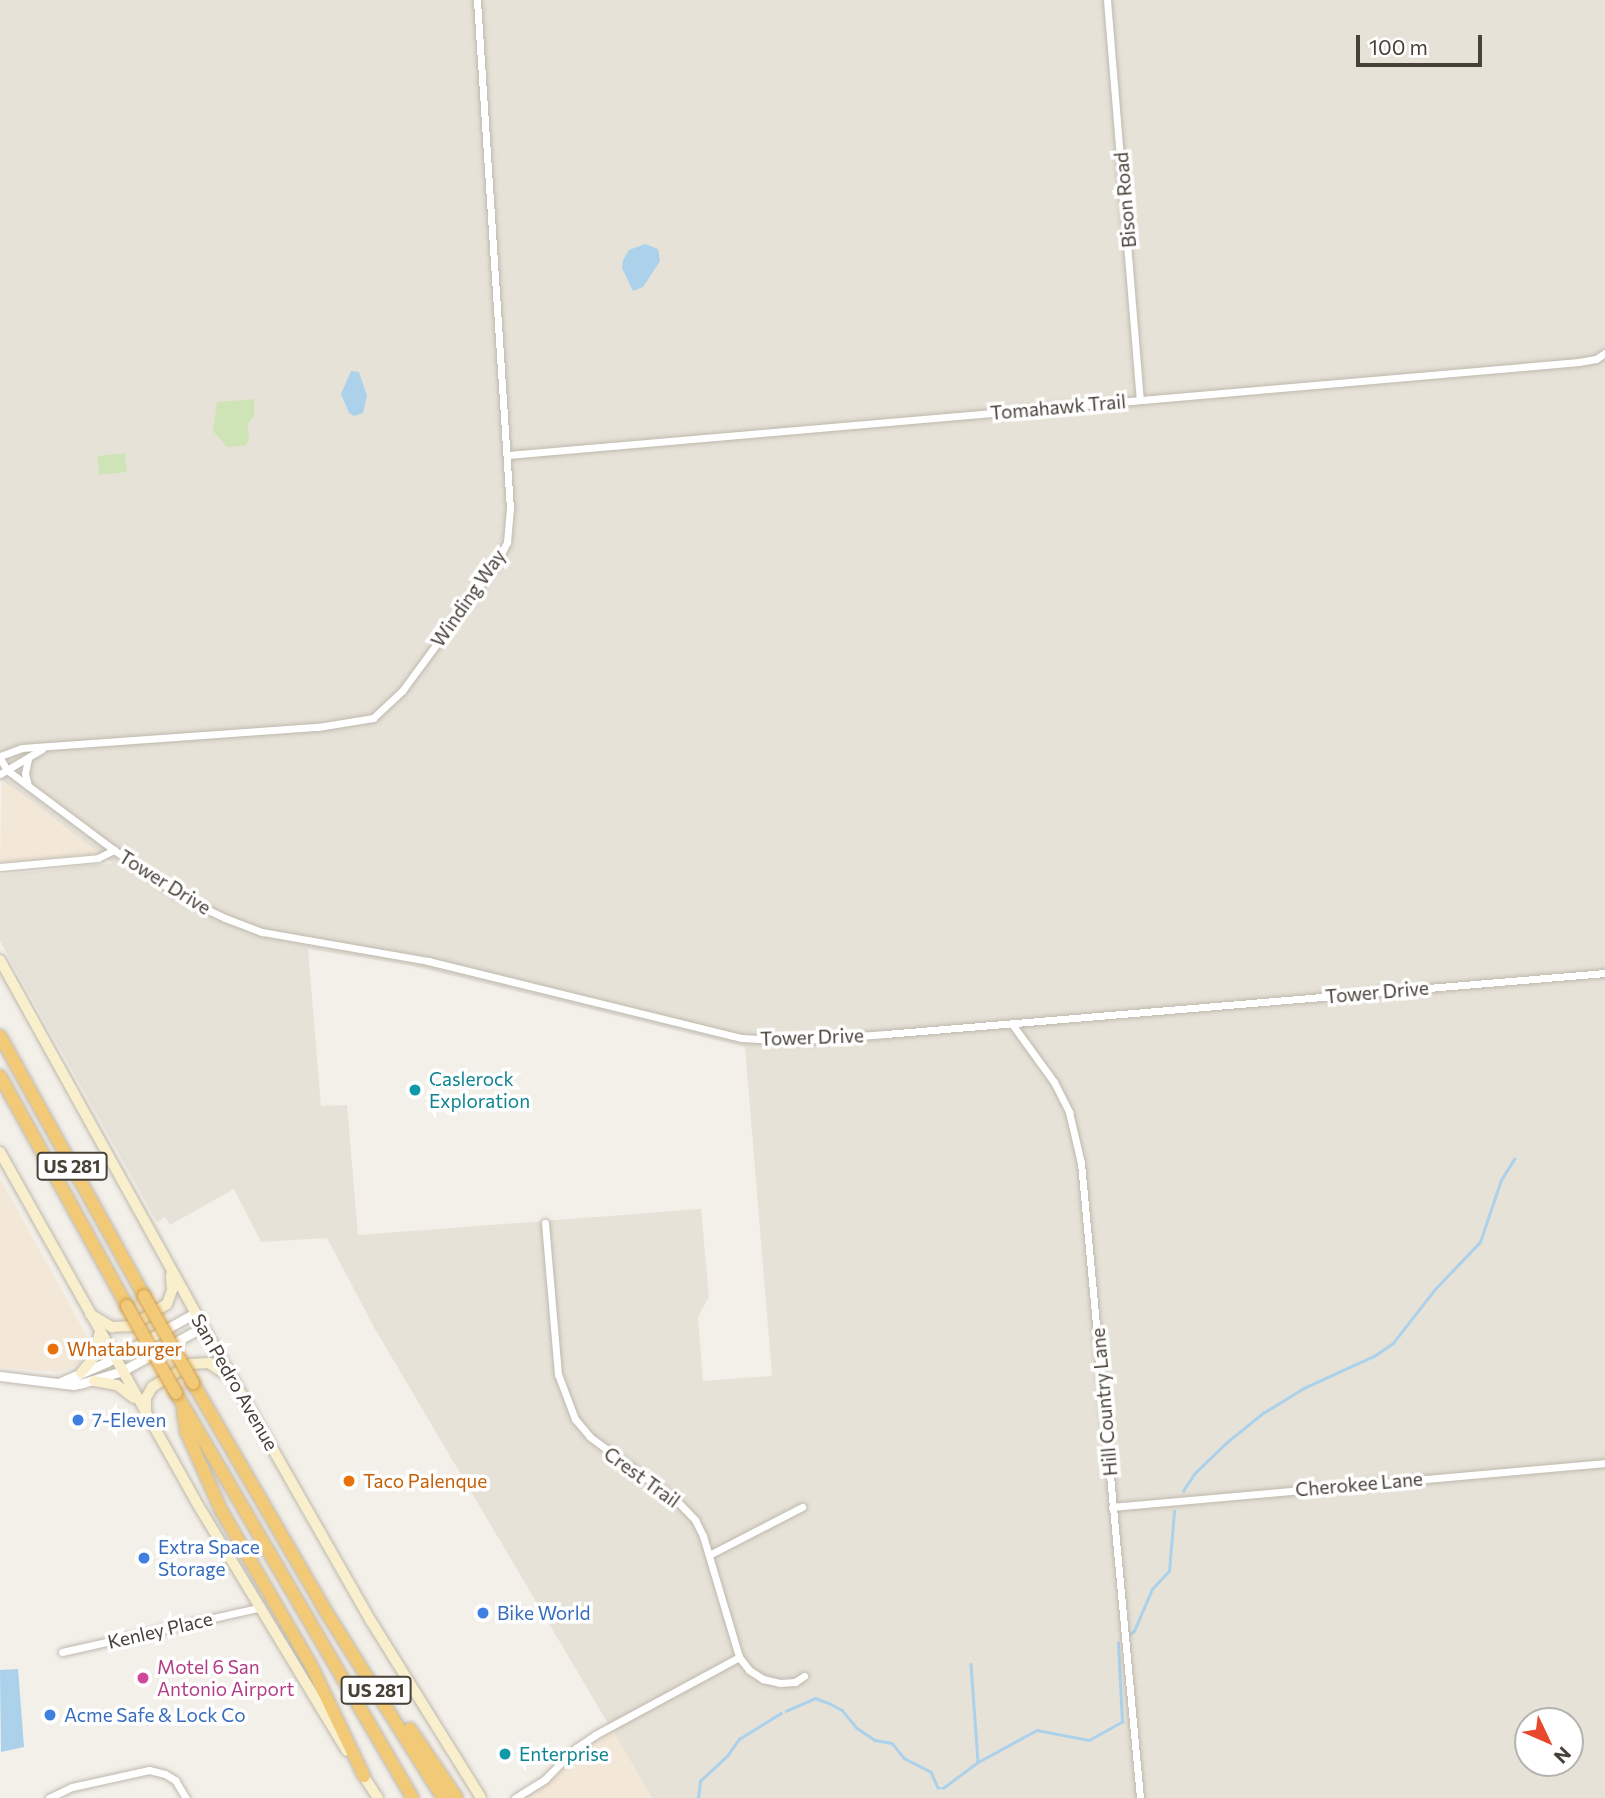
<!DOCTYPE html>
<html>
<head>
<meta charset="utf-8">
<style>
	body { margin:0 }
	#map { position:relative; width:1605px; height:1798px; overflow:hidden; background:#f3f0ea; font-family:Commissioner,sans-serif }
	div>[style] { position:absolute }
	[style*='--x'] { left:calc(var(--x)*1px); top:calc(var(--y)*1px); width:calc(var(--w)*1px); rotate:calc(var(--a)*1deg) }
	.residential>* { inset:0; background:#e7e2d8 }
	.commercial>* { inset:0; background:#f3e7d7 }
	.green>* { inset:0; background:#cfe4b6; transform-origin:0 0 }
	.water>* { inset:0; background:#abd1eb }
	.stream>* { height:2.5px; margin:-1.25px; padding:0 1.25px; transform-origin:1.25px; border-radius:1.25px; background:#abd1eb }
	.roads { filter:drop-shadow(0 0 2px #beb8ad) drop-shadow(0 0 2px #beb8ad) }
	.minor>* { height:7px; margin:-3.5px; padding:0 3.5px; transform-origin:3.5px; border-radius:3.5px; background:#fff }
	.tertiary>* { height:9px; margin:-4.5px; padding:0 4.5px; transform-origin:4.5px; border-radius:4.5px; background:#fff }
	.secondary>* { height:10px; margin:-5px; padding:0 5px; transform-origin:5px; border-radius:5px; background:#faefcd }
	.motorway>* { height:12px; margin:-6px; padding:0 6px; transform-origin:6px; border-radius:6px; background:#f2c976 }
	.bridges { filter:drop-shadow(0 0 2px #d19e46) drop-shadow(0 0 2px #d19e46) }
	.motorway-bridge>* { height:12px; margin:-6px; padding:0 6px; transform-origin:6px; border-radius:6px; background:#f2c976 }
	.dots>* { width:19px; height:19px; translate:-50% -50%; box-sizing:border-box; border:4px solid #fff; border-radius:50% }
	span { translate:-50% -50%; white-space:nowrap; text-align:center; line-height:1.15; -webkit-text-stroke:7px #fff; paint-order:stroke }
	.shield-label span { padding:2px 5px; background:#fff; border:2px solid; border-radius:5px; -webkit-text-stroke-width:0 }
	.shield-label { font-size:18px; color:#474138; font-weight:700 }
	.street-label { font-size:19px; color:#474138 }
	.culture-label { font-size:19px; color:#0d838f }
	.left { translate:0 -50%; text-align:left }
	.food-label { font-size:19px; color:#c56008 }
	.shop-label { font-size:19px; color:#366cbe }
	.hotel-label { font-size:19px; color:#b23c85 }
	.north { position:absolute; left:1514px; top:1707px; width:70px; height:70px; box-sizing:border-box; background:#fff; border:2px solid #b5b3af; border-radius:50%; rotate:134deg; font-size:19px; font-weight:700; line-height:28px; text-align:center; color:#474138 }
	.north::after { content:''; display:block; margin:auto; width:24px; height:32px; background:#e8482b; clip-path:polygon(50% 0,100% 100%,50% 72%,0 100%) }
	.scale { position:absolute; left:1356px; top:35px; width:126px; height:32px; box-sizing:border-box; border:4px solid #474138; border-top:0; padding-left:9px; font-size:21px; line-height:24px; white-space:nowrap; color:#474138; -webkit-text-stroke:5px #fff; paint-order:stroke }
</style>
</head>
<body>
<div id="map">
	<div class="residential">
		<div style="clip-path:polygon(evenodd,0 0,1605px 0,1605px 1798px,652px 1798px,375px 1329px,327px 1238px,261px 1242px,234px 1189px,170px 1225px,165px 1217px,157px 1222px,0 941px,0 875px,112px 863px,0 779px,0 0,308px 949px,408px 965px,745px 1047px,772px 1376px,703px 1381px,698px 1317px,709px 1297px,701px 1209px,358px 1235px,347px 1105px,321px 1106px,308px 949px,0 0,1528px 1721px,1570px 1721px,1570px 1763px,1528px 1763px,1528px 1721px)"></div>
	</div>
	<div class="commercial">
		<div style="clip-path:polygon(2px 782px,21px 793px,99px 853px,0 863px)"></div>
		<div style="clip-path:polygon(0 1178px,88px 1338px,85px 1356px,76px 1366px,58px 1372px,0 1367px)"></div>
		<div style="clip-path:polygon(613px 1731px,652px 1798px,526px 1798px,553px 1779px,583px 1750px)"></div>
	</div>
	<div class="green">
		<div style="clip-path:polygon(254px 399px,254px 416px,248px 424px,249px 441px,245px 446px,227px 447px,213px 431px,217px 402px)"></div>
		<div style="left:125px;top:453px;width:19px;height:28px;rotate:84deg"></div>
	</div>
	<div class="water">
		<div style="clip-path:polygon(645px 244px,658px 249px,660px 261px,643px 287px,633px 291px,622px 268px,623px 260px,629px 250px)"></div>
		<div style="clip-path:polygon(351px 371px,359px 372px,367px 396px,363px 413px,354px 416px,349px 413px,341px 394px)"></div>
		<div style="clip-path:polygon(18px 1669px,24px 1747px,1px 1752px,0 1670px)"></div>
	</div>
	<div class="stream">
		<div style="--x:1183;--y:1491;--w:20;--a:-57"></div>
		<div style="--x:1194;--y:1474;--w:45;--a:-44.1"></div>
		<div style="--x:1226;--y:1443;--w:48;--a:-39"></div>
		<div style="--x:1263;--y:1413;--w:48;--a:-31.4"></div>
		<div style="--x:1304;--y:1388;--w:77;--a:-24.6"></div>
		<div style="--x:1374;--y:1356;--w:23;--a:-34"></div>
		<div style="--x:1393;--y:1343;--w:68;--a:-52.1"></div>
		<div style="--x:1435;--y:1289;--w:65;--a:-46.2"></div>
		<div style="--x:1480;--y:1242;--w:65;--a:-71.3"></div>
		<div style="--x:1501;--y:1180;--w:25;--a:-58"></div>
		<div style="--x:1130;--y:1634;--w:5;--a:-37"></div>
		<div style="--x:1134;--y:1631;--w:46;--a:-66.8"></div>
		<div style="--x:1152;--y:1589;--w:25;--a:-47"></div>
		<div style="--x:1169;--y:1571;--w:60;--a:-85.2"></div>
		<div style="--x:971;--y:1664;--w:98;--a:85.9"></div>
		<div style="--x:786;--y:1711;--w:32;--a:-24"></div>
		<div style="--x:815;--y:1698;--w:15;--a:20"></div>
		<div style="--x:829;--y:1703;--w:15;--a:28"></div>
		<div style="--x:842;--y:1710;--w:23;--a:50"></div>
		<div style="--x:857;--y:1728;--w:22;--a:34"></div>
		<div style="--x:875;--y:1740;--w:17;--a:10"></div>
		<div style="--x:892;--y:1743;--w:19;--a:51"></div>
		<div style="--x:904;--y:1758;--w:30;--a:27"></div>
		<div style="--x:931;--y:1772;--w:17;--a:66"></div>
		<div style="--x:938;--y:1788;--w:5;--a:0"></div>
		<div style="--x:943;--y:1788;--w:44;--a:-36.6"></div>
		<div style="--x:978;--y:1762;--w:67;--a:-28.5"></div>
		<div style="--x:1037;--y:1730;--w:53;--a:10.9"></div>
		<div style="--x:1089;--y:1740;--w:38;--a:-29"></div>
		<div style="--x:1122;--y:1722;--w:79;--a:-92.9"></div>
		<div style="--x:698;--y:1798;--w:17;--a:-83"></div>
		<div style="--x:700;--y:1781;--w:37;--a:-43"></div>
		<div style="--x:727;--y:1756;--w:21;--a:-55"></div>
		<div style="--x:739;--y:1739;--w:49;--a:-31.8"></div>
	</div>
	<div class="roads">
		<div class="minor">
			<div style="--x:1107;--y:0;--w:401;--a:85.3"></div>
			<div style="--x:508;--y:455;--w:1075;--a:-4.96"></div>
			<div style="--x:1579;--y:362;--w:17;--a:-10"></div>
			<div style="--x:1596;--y:359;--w:11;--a:-34"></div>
			<div style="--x:0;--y:756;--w:23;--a:-20"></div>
			<div style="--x:22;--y:748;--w:297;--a:-4.1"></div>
			<div style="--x:318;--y:727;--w:56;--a:-9.3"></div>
			<div style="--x:373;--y:718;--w:40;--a:-43"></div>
			<div style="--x:402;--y:691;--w:157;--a:-53.6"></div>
			<div style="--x:495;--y:565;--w:26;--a:-62"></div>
			<div style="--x:507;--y:542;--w:33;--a:-85"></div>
			<div style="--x:510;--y:509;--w:510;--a:-93.71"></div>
			<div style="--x:0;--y:758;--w:14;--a:60"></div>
			<div style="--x:7;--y:770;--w:134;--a:36.8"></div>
			<div style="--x:114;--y:850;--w:82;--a:35"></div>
			<div style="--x:181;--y:897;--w:49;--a:25.5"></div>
			<div style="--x:225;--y:918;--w:40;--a:21"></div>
			<div style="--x:262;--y:932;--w:169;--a:9.9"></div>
			<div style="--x:428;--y:961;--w:323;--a:13.8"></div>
			<div style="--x:742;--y:1038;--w:49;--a:3.5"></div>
			<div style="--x:791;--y:1041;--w:95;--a:-4.2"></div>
			<div style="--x:886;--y:1034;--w:722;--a:-4.85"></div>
			<div style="--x:28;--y:759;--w:14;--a:102"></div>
			<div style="--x:25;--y:773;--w:13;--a:77"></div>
			<div style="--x:0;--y:774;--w:49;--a:-30.8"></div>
			<div style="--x:0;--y:867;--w:98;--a:-5.2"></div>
			<div style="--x:98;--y:858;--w:18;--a:-27"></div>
			<div style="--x:1012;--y:1024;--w:72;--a:54.1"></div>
			<div style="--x:1054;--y:1082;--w:34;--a:63"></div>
			<div style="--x:1069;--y:1112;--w:52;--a:76.8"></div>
			<div style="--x:1081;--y:1163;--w:638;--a:84.69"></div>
			<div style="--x:545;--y:1223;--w:152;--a:85.1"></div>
			<div style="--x:558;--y:1374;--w:48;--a:69.3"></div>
			<div style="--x:575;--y:1419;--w:23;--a:50"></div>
			<div style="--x:590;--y:1437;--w:107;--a:36.2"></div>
			<div style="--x:676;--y:1500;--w:28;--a:46"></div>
			<div style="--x:695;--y:1520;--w:18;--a:63"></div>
			<div style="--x:703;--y:1536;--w:126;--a:73.4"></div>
			<div style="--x:739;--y:1657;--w:16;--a:52"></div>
			<div style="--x:749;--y:1670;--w:17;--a:33"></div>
			<div style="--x:763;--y:1679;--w:17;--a:13"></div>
			<div style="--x:780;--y:1683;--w:15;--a:-4"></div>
			<div style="--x:795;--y:1682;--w:11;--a:-34"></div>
			<div style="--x:1112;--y:1507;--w:495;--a:-5.1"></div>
			<div style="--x:709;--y:1555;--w:105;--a:-27.3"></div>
			<div style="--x:62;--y:1652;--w:201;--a:-12.7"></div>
			<div style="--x:49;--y:1798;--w:25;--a:-26"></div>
			<div style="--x:72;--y:1787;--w:79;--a:-12.4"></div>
			<div style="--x:149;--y:1770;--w:16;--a:14"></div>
			<div style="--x:165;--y:1774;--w:12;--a:31"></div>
			<div style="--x:175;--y:1780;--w:21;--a:59"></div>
			<div style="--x:515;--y:1798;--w:36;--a:-32"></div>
			<div style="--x:545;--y:1779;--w:44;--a:-45"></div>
			<div style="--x:576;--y:1748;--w:23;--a:-34"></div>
			<div style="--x:595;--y:1735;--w:164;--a:-28.4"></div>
		</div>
		<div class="tertiary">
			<div style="--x:0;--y:1376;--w:74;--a:7"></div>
			<div style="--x:73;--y:1385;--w:10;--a:-11"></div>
			<div style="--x:83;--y:1383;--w:41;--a:-17.1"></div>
			<div style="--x:122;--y:1371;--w:92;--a:-28.5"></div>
			<div style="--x:61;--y:1382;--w:50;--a:-23.5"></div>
			<div style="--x:107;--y:1362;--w:101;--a:-29.1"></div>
		</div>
		<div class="secondary">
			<div style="--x:0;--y:960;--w:417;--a:61"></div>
			<div style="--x:202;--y:1325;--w:341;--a:60.3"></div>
			<div style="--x:371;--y:1621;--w:208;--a:58.1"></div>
			<div style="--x:0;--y:1152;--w:399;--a:60.7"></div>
			<div style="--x:195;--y:1500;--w:293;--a:58.8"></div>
			<div style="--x:90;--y:1314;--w:26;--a:31"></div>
			<div style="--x:112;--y:1327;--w:19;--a:-3"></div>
			<div style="--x:131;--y:1326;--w:42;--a:-31.4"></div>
			<div style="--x:167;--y:1304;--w:15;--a:-70"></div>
			<div style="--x:172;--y:1290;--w:15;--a:-94"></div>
			<div style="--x:81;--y:1373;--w:26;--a:-51"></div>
			<div style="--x:97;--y:1353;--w:18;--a:-84"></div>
			<div style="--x:94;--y:1381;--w:23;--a:10"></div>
			<div style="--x:117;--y:1385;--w:21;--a:37"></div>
			<div style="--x:146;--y:1413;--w:15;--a:-90"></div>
			<div style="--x:146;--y:1398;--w:13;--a:-61"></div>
			<div style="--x:152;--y:1387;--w:45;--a:-30.5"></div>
			<div style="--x:191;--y:1364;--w:18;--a:-3"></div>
			<div style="--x:209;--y:1363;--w:22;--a:34"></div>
			<div style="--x:361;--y:1772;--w:31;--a:57"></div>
		</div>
		<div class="motorway">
			<div style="--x:0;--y:1036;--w:297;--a:61"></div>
			<div style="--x:0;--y:1076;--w:263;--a:61.1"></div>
			<div style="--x:193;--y:1383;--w:263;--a:59.8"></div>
			<div style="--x:325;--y:1610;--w:222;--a:57.9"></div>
			<div style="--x:176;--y:1393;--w:469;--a:59.7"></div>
			<div style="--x:183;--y:1411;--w:20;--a:81"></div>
			<div style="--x:186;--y:1431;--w:86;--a:66.1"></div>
			<div style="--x:221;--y:1510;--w:179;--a:59.9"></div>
			<div style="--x:311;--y:1665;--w:123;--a:64.5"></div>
			<div style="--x:410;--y:1729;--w:83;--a:55.7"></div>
		</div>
	</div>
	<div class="bridges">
		<div class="motorway-bridge">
			<div style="--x:144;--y:1296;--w:100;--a:60.6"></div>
			<div style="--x:127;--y:1306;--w:100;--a:60.6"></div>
		</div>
	</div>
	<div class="dots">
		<div style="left:415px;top:1090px;background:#0f9aa8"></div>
		<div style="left:53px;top:1349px;background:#e8710a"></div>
		<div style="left:78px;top:1420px;background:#3f7fe0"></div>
		<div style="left:349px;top:1481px;background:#e8710a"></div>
		<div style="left:144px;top:1558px;background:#3f7fe0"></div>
		<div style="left:483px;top:1613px;background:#3f7fe0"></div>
		<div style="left:143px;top:1678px;background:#d1479c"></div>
		<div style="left:50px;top:1715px;background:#3f7fe0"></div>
		<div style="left:505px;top:1754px;background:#0f9aa8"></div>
	</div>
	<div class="shield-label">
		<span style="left:72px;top:1166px">US 281</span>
		<span style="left:376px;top:1690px">US 281</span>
	</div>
	<div class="street-label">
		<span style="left:1125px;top:200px;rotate:-95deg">Bison Road</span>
		<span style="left:1058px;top:407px;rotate:-5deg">Tomahawk Trail</span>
		<span style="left:468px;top:598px;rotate:-55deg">Winding Way</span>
		<span style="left:165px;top:882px;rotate:32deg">Tower Drive</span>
		<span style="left:1377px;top:992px;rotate:-5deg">Tower Drive</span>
		<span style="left:812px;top:1037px;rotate:-2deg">Tower Drive</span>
		<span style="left:235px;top:1382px;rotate:60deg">San Pedro Avenue</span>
		<span style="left:1104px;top:1402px;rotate:-95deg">Hill Country Lane</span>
		<span style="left:642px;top:1477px;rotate:36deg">Crest Trail</span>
		<span style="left:1359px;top:1484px;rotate:-5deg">Cherokee Lane</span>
		<span style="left:160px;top:1630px;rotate:-13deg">Kenley Place</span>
	</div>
	<div class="culture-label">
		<span class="left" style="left:429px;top:1090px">Caslerock<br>Exploration</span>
		<span class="left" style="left:519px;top:1754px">Enterprise</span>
	</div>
	<div class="food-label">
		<span class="left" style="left:67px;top:1349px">Whataburger</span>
		<span class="left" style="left:363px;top:1481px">Taco Palenque</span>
	</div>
	<div class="shop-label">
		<span class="left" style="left:92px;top:1420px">7-Eleven</span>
		<span class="left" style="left:158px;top:1558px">Extra Space<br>Storage</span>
		<span class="left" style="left:497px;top:1613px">Bike World</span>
		<span class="left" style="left:64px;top:1715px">Acme Safe &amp; Lock Co</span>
	</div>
	<div class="hotel-label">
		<span class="left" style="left:157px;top:1678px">Motel 6 San<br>Antonio Airport</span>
	</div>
	<div class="north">N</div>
	<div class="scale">100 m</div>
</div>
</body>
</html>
